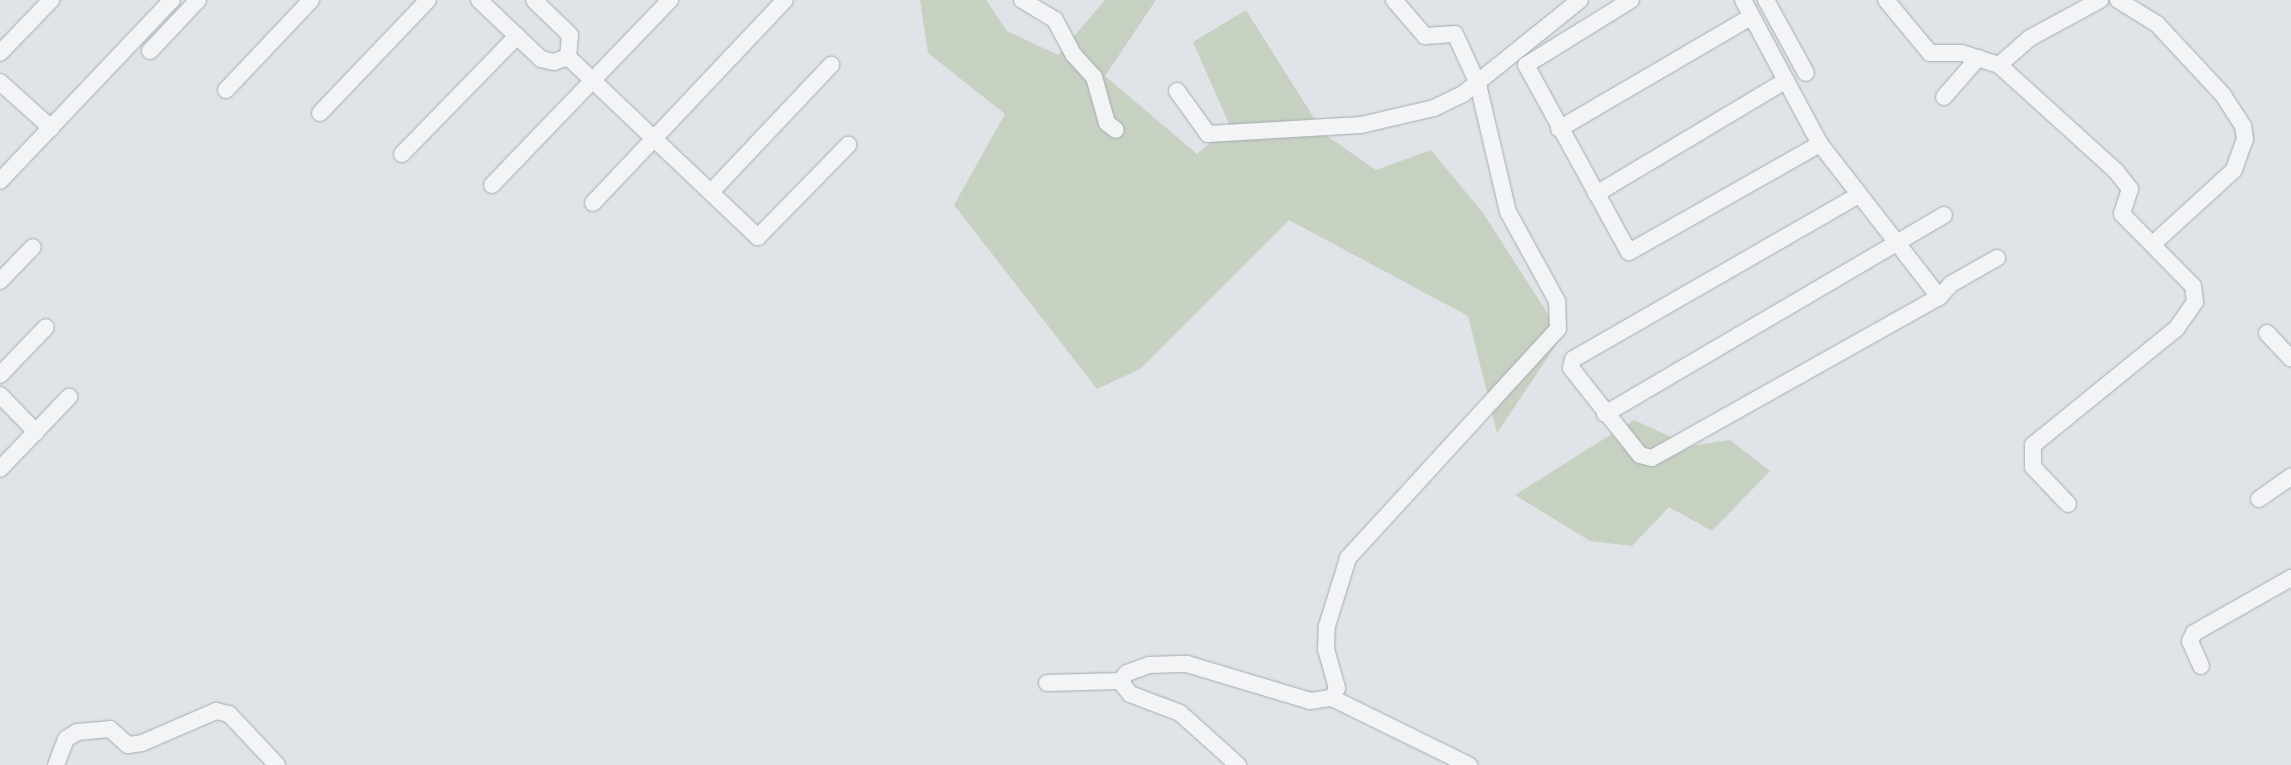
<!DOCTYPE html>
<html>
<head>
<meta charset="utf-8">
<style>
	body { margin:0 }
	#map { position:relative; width:2291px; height:765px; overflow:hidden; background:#e0e3e8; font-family:"Work Sans",sans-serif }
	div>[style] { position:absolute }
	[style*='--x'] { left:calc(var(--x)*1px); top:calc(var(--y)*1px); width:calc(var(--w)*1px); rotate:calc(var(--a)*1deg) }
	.green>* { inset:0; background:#c6d1c1 }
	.roads { filter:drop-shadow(0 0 1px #a5aab2) drop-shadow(0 0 1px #a5aab2) }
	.minor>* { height:16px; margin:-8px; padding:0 8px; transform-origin:8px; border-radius:8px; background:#f2f4f6 }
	span { translate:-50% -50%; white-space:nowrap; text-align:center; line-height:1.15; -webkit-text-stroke:4px #eff2f5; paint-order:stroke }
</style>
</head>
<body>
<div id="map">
	<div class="green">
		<div style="clip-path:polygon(920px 0,986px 0,1007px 31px,1058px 55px,1105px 0,1156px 0,1105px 76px,1197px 154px,1230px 126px,1193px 42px,1246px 10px,1324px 134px,1376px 170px,1431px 150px,1483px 213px,1562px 336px,1497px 433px,1468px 316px,1289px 220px,1140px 369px,1097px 389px,954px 205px,1005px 114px,928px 53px)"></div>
		<div style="clip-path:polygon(1634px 420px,1690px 446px,1730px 440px,1770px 471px,1712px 531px,1669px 507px,1632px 546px,1590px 541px,1515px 495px)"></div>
	</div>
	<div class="roads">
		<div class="minor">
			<div style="--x:479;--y:0;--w:86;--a:43.6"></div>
			<div style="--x:541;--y:59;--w:13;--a:13"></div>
			<div style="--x:554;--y:62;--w:15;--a:-20"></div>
			<div style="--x:568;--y:57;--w:22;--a:-85"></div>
			<div style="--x:570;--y:35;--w:50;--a:-135.8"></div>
			<div style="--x:1022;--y:0;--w:39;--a:31"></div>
			<div style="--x:1055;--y:20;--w:40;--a:62"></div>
			<div style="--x:1074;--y:55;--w:30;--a:48"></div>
			<div style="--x:1094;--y:77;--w:48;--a:74.2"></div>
			<div style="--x:1107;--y:123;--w:11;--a:38"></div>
			<div style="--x:1631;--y:0;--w:123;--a:148.2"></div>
			<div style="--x:1526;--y:65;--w:213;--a:61.2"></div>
			<div style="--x:1629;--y:252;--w:219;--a:-29.5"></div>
			<div style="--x:1743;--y:0;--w:163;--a:61.9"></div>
			<div style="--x:1820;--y:144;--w:194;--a:52.1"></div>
			<div style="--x:1766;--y:0;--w:83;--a:61.3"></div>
			<div style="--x:1886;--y:0;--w:69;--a:50.3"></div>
			<div style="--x:1930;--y:53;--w:32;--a:0"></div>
			<div style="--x:1962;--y:53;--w:39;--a:18"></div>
			<div style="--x:1999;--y:65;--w:158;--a:42.2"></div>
			<div style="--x:2116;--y:171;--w:23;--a:52"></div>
			<div style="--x:2130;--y:189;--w:26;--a:108"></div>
			<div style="--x:2122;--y:214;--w:101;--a:45.4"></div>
			<div style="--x:2193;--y:286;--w:16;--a:83"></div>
			<div style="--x:2195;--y:302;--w:32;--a:125"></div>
			<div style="--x:2177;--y:328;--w:186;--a:140.9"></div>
			<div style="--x:2033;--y:445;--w:22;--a:90"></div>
			<div style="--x:2033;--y:467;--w:51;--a:46.6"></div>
			<div style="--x:2118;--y:0;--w:46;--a:31.6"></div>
			<div style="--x:2157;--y:24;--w:97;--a:47.1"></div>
			<div style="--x:2223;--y:95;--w:37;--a:57"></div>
			<div style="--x:2243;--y:126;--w:13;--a:81"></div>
			<div style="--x:2245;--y:139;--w:33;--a:110"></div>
			<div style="--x:2234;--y:170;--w:110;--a:137.6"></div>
			<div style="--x:150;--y:51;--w:70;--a:-46.7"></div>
			<div style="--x:0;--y:53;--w:74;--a:-46.1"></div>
			<div style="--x:568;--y:57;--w:262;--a:43.5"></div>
			<div style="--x:758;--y:237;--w:129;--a:-45.6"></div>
			<div style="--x:1999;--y:65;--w:41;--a:-41.1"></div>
			<div style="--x:2030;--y:38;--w:80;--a:-28.5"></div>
			<div style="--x:0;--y:82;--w:69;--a:42"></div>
			<div style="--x:226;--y:90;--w:124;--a:-46.6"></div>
			<div style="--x:1177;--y:91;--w:53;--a:54.2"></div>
			<div style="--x:1208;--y:134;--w:153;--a:-3.4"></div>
			<div style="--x:1361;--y:125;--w:75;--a:-13.1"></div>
			<div style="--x:1434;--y:108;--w:32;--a:-26"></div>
			<div style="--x:1463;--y:94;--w:150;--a:-38.8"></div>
			<div style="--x:1944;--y:97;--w:52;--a:-48.9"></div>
			<div style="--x:320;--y:113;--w:156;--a:-46.3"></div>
			<div style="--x:1559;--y:129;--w:220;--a:-30.3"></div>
			<div style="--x:402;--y:154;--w:165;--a:-45.7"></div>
			<div style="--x:0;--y:181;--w:250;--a:-46.5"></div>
			<div style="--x:492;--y:185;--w:257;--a:-46.1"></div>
			<div style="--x:711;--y:192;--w:175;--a:-46.6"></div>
			<div style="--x:1596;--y:194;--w:220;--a:-30.9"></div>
			<div style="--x:1857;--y:196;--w:327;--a:150.1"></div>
			<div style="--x:1573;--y:359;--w:9;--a:103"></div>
			<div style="--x:1571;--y:368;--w:111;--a:51.6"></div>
			<div style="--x:1640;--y:455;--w:12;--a:14"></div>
			<div style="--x:1652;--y:458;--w:329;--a:-29.3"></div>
			<div style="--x:1939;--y:297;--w:18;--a:-47"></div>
			<div style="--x:1951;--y:284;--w:53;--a:-29.5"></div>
			<div style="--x:593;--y:203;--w:279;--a:-46.6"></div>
			<div style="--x:0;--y:281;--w:47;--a:-45.9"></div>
			<div style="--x:2267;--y:333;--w:35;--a:47"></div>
			<div style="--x:0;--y:375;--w:66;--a:-46.2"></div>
			<div style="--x:0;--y:395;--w:52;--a:45.8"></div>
			<div style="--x:1605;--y:414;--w:393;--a:-30.4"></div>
			<div style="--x:0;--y:469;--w:100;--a:-46.2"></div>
			<div style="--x:2259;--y:499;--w:39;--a:-35"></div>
			<div style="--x:2201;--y:666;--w:27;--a:-114"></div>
			<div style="--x:2190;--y:641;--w:9;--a:-63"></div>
			<div style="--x:2194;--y:633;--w:112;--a:-29.6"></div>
			<div style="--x:1120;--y:681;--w:11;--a:-49"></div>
			<div style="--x:1127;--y:673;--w:23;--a:-20"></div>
			<div style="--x:1149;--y:665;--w:38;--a:-2"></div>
			<div style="--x:1187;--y:664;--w:128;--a:16.7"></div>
			<div style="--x:1310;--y:701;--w:22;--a:-8"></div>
			<div style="--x:1332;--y:698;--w:11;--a:-63"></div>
			<div style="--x:1337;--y:688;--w:41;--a:-105.8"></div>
			<div style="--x:1326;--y:649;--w:23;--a:-88"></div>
			<div style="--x:1327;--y:626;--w:71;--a:-72.8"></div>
			<div style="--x:1348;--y:558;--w:311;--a:-47.5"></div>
			<div style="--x:1558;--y:329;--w:28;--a:-92"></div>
			<div style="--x:1557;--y:301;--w:102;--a:-118.8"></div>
			<div style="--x:1508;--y:212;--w:131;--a:-103.2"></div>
			<div style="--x:1478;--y:84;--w:55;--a:-114.7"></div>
			<div style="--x:1455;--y:34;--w:30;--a:176"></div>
			<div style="--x:1425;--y:36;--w:48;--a:-130.7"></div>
			<div style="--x:1047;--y:683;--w:73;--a:-1.6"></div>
			<div style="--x:1120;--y:681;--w:16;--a:52"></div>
			<div style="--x:1130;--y:694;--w:53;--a:20.8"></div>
			<div style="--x:1180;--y:713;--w:78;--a:41.9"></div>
			<div style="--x:1332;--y:698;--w:153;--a:26.1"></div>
			<div style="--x:56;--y:765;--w:28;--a:-69"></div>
			<div style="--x:66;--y:739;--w:13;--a:-32"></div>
			<div style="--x:77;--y:732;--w:33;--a:-5"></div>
			<div style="--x:110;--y:729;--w:24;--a:42"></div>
			<div style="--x:128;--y:745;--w:14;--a:-8"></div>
			<div style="--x:142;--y:743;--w:81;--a:-23.4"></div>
			<div style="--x:216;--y:711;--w:13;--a:13"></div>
			<div style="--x:229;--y:714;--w:70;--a:46.7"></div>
		</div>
	</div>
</div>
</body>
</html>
